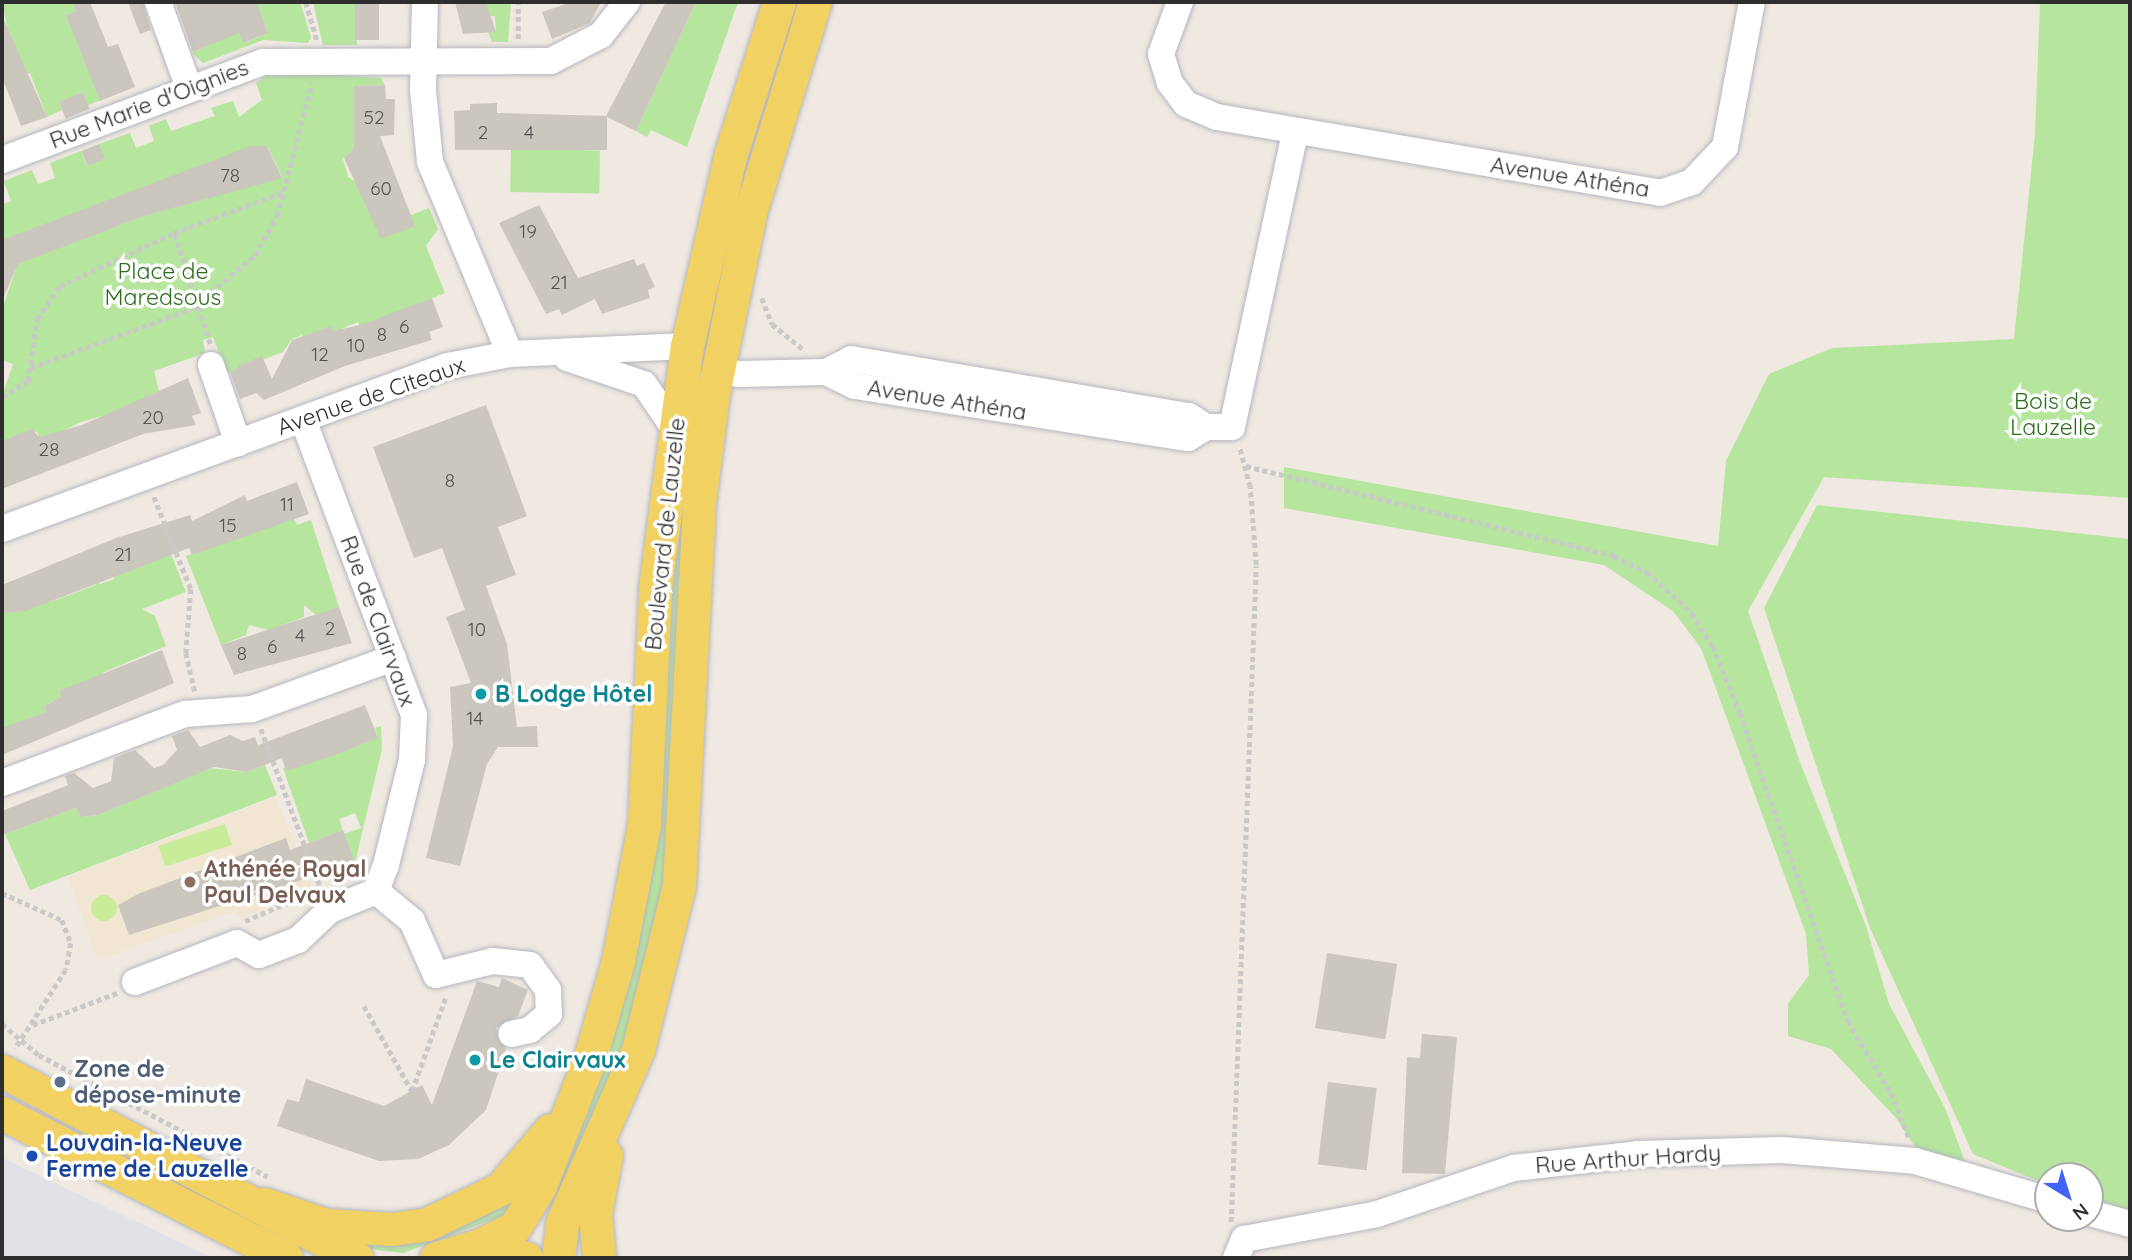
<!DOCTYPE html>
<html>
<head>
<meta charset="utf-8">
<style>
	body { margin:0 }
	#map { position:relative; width:2132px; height:1260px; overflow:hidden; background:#efe9e1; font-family:Quicksand,sans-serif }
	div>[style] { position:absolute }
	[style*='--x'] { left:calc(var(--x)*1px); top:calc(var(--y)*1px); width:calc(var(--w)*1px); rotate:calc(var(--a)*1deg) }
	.industrial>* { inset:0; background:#e3e1e8 }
	.education>* { inset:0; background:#f0e6d1 }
	.green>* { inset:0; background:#b6e59e; transform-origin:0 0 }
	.pitch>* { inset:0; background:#c9ec9a; transform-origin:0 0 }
	.round { border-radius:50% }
	.building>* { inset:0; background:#cbc7bf; transform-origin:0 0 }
	.path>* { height:4.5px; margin-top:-2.25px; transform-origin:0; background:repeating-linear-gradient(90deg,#c9c9c9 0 5px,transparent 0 8.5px) }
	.roads { filter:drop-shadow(0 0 2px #b4b7c1) drop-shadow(0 0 2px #b4b7c1) }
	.minor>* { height:26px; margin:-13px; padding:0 13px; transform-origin:13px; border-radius:13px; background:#fff }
	.major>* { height:33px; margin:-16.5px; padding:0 16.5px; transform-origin:16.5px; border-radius:16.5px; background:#f2d163 }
	.dots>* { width:19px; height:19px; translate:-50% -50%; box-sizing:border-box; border:4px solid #fff; border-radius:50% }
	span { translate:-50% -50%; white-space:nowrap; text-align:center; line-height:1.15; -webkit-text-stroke:7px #fff; paint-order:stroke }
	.number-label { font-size:19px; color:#555452 }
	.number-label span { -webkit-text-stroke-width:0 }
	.street-label { font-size:23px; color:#2e2e2e }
	.park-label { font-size:23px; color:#2c6e1b }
	.culture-label { font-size:23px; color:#0d838f; font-weight:700 }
	.left { translate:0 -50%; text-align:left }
	.education-label { font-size:23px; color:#785e54; font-weight:700 }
	.service-label { font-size:23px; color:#4e5e75; font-weight:700 }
	.transit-label { font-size:23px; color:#164399; font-weight:700 }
	.frame { position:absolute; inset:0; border:4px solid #2e2e2e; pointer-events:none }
	.north { position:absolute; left:2034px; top:1162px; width:70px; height:70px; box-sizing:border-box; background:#fff; border:2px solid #ababab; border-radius:50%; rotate:142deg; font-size:19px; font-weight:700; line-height:28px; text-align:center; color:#2e2e2e }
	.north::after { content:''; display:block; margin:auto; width:24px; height:32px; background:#4264fb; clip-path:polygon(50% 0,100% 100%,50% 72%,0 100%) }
</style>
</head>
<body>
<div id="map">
	<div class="industrial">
		<div style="clip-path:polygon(2px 1157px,13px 1163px,213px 1258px,2px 1258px)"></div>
	</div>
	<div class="education">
		<div style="clip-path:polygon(276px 797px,312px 887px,241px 919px,236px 911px,98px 960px,68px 877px)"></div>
	</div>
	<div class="green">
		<div style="clip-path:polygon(2px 2px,72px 2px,76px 11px,66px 15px,104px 99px,88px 105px,83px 92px,59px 102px,62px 110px,47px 117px,30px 73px,17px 77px)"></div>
		<div style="clip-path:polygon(192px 2px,227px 2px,244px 43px,268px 33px,257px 2px,300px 2px,311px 37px,308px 43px,263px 40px,203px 63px,192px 53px,209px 45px)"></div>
		<div style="clip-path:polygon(313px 2px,355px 2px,357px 45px,323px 45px)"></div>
		<div style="clip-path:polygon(486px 2px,511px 2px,508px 42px,492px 42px,488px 32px,496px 32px,495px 16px,486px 16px)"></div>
		<div style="clip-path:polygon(696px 2px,738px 2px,687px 147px,651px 130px,647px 137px,636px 131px)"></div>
		<div style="clip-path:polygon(2040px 2px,2130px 2px,2130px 498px,1824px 477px,1748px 611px,1801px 765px,1866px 926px,1889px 1004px,1945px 1108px,1967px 1167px,1923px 1159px,1896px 1118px,1831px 1049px,1788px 1036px,1788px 1004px,1809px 975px,1806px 934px,1701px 648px,1673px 611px,1604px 565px,1284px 508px,1284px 467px,1718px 546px,1726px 461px,1769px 374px,1832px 348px,2014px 339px,2035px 134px)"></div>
		<div style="clip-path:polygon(302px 73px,381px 78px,385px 85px,354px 86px,354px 148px,343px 159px,348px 177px,411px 215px,429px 208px,438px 229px,426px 246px,445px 293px,361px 328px,358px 322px,343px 328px,335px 337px,331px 326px,305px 343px,302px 335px,292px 339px,283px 352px,226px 373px,213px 337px,203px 340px,205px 353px,154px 371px,161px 399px,81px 422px,41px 442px,37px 432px,27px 431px,2px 452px,2px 396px,13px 364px,2px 360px,2px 310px,18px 262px,144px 216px,282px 177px,268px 147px,2px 240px,2px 204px,11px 201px,4px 181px,32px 170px,38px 184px,55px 178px,50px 163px,81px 151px,87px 166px,104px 159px,99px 144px,130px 133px,136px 148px,154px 141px,149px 126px,166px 119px,171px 131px,215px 116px,211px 108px,233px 101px,239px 117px,262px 100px,256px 83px,268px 74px)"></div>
		<div style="left:511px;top:149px;width:89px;height:43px;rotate:1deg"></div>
		<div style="clip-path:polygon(1817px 505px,2130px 539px,2130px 1219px,2090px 1202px,2090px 1176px,2048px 1176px,2048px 1185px,1973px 1154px,1870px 928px,1764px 608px)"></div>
		<div style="clip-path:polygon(680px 511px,686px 637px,670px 867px,633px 1025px,562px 1205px,544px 1195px,572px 1134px,665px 638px)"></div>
		<div style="clip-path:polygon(293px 516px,297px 525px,311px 520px,339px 607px,316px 615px,304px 605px,304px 617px,269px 630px,249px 625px,246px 635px,221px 645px,186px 556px)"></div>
		<div style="clip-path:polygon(171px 554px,186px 592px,142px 609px,155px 616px,166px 646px,102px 673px,104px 680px,59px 691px,61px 697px,44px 706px,46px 713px,2px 729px,2px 613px,53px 601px,96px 585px,94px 579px,100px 584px,114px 579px,112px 572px)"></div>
		<div style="clip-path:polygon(381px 726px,382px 749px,355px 863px,344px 834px,361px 828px,355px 813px,339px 819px,343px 830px,309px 843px,283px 768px,378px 738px,375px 728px)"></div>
		<div style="clip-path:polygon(265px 765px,277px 795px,30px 890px,5px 834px,76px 808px,80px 817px,98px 815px,210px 768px,247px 772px)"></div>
		<div style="clip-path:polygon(500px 1198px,518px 1210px,403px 1253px,359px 1248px,333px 1232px)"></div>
	</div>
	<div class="pitch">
		<div style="left:225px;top:824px;width:22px;height:70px;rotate:72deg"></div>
		<div class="round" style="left:91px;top:895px;width:26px;height:26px"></div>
	</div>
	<div class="building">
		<div style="clip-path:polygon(72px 2px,90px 2px,108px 47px,118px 44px,135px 87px,100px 101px,66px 15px,76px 11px)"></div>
		<div style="clip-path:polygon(128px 2px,143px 2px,151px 30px,140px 34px)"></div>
		<div style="clip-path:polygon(175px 2px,257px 2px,268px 33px,243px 43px,239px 33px,193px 52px)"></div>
		<div style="left:355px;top:2px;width:24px;height:38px"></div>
		<div style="clip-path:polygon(455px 2px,486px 2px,496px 32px,463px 34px)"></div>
		<div style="clip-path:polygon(572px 2px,601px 2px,590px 23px,552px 39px,542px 12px)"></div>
		<div style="clip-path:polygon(666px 2px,696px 2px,636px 131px,607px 117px,607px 150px,455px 150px,454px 111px,470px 110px,470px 104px,497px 103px,497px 113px,606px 116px)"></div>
		<div style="clip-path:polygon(4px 20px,47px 117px,21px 126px,2px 77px)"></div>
		<div style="clip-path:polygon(385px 85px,386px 99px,395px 99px,394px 135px,380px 136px,415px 226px,381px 239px,344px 158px,354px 148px,354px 86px)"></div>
		<div style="left:83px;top:92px;width:18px;height:26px;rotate:68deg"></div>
		<div style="left:99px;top:144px;width:16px;height:19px;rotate:68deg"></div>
		<div style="clip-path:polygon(251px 146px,267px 146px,282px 178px,144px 216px,18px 264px,2px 301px,2px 240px)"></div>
		<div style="clip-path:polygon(539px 205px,578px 278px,634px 259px,637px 266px,644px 263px,655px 287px,648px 290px,650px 298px,602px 314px,595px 299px,562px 315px,559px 309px,546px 314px,499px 223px)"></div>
		<div style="clip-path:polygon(432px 298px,443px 327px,429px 332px,432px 340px,345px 366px,264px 400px,256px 393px,240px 399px,230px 372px,245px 363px,262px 356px,272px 379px,292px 340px,331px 326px,333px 331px,360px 325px)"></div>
		<div style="clip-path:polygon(188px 378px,201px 413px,192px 416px,196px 425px,143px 434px,2px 489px,2px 441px,32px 429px,39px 437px,82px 425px)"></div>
		<div style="clip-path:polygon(486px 405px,527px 516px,498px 527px,516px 575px,486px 586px,507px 644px,517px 727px,537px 726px,538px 747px,498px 747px,487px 764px,460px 866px,426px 858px,453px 746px,450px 687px,471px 683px,446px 617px,465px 610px,442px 548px,414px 558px,373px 447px)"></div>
		<div style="clip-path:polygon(297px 482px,309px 514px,192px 555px,189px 548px,26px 611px,2px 613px,2px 585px,116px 538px,190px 515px,192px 521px,245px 495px,247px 501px)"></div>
		<div style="clip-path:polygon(339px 607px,352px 643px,234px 675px,221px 645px)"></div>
		<div style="clip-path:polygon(162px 650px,174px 683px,2px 755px,2px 728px,46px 712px,44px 706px,61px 697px,59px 691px)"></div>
		<div style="clip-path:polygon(365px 705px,378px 738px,332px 756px,286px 771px,282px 758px,247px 772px,214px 767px,98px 815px,80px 817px,76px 808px,2px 835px,2px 811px,68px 785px,65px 776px,74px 773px,93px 788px,111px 781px,114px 758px,135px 750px,154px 768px,163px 765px,177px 750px,172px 736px,188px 730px,200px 747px,230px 735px,243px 741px,255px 737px,258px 745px)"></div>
		<div style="clip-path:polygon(343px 830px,355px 863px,129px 935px,118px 905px,138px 894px,286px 838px,290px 850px)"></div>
		<div style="left:1327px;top:953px;width:71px;height:76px;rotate:9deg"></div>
		<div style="clip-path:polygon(502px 978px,528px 990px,518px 1016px,496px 1028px,506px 1049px,486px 1110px,449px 1145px,418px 1159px,379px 1161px,277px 1126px,287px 1099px,299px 1102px,306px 1079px,384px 1106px,422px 1085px,432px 1105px,477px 981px,499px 987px)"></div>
		<div style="clip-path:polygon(1422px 1034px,1457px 1037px,1445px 1174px,1402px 1173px,1407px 1057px,1420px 1058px)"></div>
		<div style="left:1328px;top:1082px;width:49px;height:83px;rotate:7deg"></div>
	</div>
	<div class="path">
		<div style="--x:306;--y:2;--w:40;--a:74"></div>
		<div style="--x:518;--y:39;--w:37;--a:-90"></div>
		<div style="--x:762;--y:298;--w:28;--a:69"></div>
		<div style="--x:772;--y:324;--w:40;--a:39"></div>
		<div style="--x:210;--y:344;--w:117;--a:-108"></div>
		<div style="--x:174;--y:233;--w:116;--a:-20.6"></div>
		<div style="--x:30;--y:368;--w:171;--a:-20.1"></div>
		<div style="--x:191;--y:309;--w:84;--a:-40.2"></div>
		<div style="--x:255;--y:255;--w:45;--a:-60.6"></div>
		<div style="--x:277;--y:216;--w:138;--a:-75.3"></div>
		<div style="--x:2;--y:397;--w:31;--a:-32"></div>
		<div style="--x:28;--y:381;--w:63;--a:-81.7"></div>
		<div style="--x:37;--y:319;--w:40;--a:-55.1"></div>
		<div style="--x:60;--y:286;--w:126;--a:-24.9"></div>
		<div style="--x:1246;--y:466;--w:379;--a:13.7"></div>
		<div style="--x:1614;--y:556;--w:37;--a:26"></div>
		<div style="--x:1647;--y:572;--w:61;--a:42.3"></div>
		<div style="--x:1692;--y:613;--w:39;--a:58"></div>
		<div style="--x:1713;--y:646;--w:72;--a:68.1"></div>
		<div style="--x:1740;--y:713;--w:326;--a:70.7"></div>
		<div style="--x:1848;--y:1021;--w:84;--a:59.2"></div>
		<div style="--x:1891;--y:1093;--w:51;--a:68"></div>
		<div style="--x:154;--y:497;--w:99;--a:68.1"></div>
		<div style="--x:191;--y:589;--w:64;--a:94.5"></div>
		<div style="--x:186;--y:653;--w:40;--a:77"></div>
		<div style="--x:261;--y:729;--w:173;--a:69.4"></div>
		<div style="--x:2;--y:893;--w:66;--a:24.2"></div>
		<div style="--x:62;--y:920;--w:25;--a:69"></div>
		<div style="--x:71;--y:943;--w:27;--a:100"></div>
		<div style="--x:66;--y:970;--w:94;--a:122.8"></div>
		<div style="--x:245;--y:921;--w:78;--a:-23.3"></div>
		<div style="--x:364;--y:1006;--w:98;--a:60.5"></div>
		<div style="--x:2;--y:1024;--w:48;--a:40"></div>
		<div style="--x:39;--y:1055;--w:259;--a:28"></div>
		<div style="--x:33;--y:1025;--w:90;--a:-20.9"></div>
		<div style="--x:412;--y:1091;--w:101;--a:-70.3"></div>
		<div style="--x:1231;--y:1222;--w:657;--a:-87.82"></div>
		<div style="--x:1256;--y:565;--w:78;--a:-94.4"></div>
		<div style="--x:1250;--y:487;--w:42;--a:-105"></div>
	</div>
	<div class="roads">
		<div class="minor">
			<div style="--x:158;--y:2;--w:91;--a:70.2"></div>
			<div style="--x:425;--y:2;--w:88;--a:91.3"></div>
			<div style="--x:423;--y:90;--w:72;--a:84.4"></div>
			<div style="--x:430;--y:162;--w:208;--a:67.4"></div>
			<div style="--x:1180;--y:2;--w:55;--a:110.1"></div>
			<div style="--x:1161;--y:54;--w:30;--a:73"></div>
			<div style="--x:1170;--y:83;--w:26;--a:53"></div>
			<div style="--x:1186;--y:104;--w:34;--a:23"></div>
			<div style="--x:1217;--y:117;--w:449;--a:9.7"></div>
			<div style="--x:1660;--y:193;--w:34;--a:-19"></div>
			<div style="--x:1692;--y:182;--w:48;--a:-46.7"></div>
			<div style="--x:1725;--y:147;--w:147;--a:-79.5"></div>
			<div style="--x:2;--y:160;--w:279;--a:-20.6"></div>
			<div style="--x:263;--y:62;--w:288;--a:-0.2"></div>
			<div style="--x:551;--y:61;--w:56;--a:-27.5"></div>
			<div style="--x:601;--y:35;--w:42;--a:-51.8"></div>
			<div style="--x:567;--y:358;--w:81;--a:18.7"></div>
			<div style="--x:644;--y:384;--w:53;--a:55.7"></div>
			<div style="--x:211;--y:365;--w:83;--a:70.9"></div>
			<div style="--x:717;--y:369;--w:22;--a:13"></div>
			<div style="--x:738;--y:374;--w:88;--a:-1.3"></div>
			<div style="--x:826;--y:372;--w:28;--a:-27"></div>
			<div style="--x:851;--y:359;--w:343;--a:9.6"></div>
			<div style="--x:1189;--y:416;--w:20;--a:33"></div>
			<div style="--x:826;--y:372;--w:32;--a:26"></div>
			<div style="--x:855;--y:386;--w:337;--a:8.9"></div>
			<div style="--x:1188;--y:438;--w:21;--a:-31"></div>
			<div style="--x:1206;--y:427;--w:26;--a:0"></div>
			<div style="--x:1232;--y:427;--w:302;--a:-77.9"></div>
			<div style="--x:2;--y:529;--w:475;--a:-20.1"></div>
			<div style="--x:448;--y:366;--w:63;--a:-11"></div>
			<div style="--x:510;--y:354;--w:177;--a:-2.6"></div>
			<div style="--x:2;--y:783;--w:196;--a:-20.7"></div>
			<div style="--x:185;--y:714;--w:67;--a:-4.3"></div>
			<div style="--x:252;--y:709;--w:150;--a:-19.9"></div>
			<div style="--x:376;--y:891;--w:47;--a:39.8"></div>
			<div style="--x:412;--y:921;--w:59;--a:66"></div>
			<div style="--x:436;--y:975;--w:59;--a:-13.8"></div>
			<div style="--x:493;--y:961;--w:37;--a:6"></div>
			<div style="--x:530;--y:965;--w:31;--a:54"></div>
			<div style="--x:548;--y:990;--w:24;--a:88"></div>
			<div style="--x:549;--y:1014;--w:25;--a:140"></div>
			<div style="--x:530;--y:1030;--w:19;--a:168"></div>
			<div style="--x:135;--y:982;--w:109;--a:-20.9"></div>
			<div style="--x:237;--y:943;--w:25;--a:29"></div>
			<div style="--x:259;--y:955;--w:42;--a:-21"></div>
			<div style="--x:298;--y:940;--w:44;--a:-43.2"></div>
			<div style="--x:330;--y:910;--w:50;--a:-22.4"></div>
			<div style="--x:376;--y:891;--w:28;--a:-69"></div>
			<div style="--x:386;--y:865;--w:108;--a:-76.1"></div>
			<div style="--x:412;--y:760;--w:45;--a:-87.5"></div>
			<div style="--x:414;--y:715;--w:315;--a:-110.6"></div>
			<div style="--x:2090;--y:1213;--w:41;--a:15.4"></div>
			<div style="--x:1236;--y:1258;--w:21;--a:-67"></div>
			<div style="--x:1244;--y:1239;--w:135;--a:-10.6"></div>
			<div style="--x:1377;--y:1214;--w:145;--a:-18.6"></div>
			<div style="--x:1514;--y:1168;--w:125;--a:-6.4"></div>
			<div style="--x:1638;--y:1154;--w:144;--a:-1.6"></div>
			<div style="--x:1782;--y:1150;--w:133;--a:4.7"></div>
			<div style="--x:1915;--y:1161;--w:139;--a:16.3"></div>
		</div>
		<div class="major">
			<div style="--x:2;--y:1071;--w:401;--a:27.8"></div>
			<div style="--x:2;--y:1113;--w:319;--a:27"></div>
			<div style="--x:264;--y:1204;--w:65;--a:18.7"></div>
			<div style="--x:326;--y:1225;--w:66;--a:3.5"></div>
			<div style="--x:392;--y:1229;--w:35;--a:-8"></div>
			<div style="--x:427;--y:1224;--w:81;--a:-25.6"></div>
			<div style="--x:500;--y:1189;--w:77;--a:-49.7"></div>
			<div style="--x:480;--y:1245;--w:39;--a:-27"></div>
			<div style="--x:515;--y:1227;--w:48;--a:-58.6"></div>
			<div style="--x:540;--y:1186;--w:134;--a:-68.6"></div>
			<div style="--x:589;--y:1061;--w:104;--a:-73.8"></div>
			<div style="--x:618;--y:961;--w:138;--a:-79.2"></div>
			<div style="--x:644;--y:825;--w:237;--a:-87.3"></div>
			<div style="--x:655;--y:588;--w:244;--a:-82.5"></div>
			<div style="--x:687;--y:346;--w:198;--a:-77.2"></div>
			<div style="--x:731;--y:153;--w:158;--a:-72.4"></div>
			<div style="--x:436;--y:1258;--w:46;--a:-16.5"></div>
			<div style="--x:480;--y:1245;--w:48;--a:15.8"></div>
			<div style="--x:558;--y:1258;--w:35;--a:-83"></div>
			<div style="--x:562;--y:1223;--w:189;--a:-66.3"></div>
			<div style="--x:638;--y:1050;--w:169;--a:-76"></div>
			<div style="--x:679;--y:886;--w:385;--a:-87"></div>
			<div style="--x:699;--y:502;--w:109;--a:-82.6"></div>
			<div style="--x:713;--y:394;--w:185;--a:-78.4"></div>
			<div style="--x:750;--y:213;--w:221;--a:-72.9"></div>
			<div style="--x:599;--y:1258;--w:44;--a:-95.2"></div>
			<div style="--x:595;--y:1214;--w:60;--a:-79.4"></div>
		</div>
	</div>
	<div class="dots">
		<div style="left:481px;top:694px;background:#0f9aa8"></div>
		<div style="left:190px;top:882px;background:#8d6e63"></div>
		<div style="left:475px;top:1060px;background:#0f9aa8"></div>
		<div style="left:60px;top:1082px;background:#5c6f8a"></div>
		<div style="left:32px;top:1156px;background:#1a4fb4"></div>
	</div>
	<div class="number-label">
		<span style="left:374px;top:118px">52</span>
		<span style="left:483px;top:133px">2</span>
		<span style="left:529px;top:133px">4</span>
		<span style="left:230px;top:176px">78</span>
		<span style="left:381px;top:189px">60</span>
		<span style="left:528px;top:232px">19</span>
		<span style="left:559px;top:283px">21</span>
		<span style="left:404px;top:327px">6</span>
		<span style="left:382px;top:335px">8</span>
		<span style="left:356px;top:346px">10</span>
		<span style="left:320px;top:355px">12</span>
		<span style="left:153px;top:418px">20</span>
		<span style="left:49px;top:450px">28</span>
		<span style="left:450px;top:481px">8</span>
		<span style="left:287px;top:505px">11</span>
		<span style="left:228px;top:526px">15</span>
		<span style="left:123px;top:555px">21</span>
		<span style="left:330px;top:629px">2</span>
		<span style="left:477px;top:630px">10</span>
		<span style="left:300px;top:636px">4</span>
		<span style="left:272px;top:647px">6</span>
		<span style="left:242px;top:654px">8</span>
		<span style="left:475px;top:719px">14</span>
	</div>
	<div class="street-label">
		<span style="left:149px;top:104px;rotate:-21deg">Rue Marie d'Oignies</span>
		<span style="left:1570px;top:177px;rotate:9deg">Avenue Athéna</span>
		<span style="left:371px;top:396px;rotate:-19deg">Avenue de Citeaux</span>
		<span style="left:947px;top:400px;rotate:9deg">Avenue Athéna</span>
		<span style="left:665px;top:534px;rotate:-84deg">Boulevard de Lauzelle</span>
		<span style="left:378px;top:621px;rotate:70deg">Rue de Clairvaux</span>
		<span style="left:1628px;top:1159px;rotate:-4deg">Rue Arthur Hardy</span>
	</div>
	<div class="park-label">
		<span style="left:163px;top:284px">Place de<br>Maredsous</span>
		<span style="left:2053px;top:414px">Bois de<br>Lauzelle</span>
	</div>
	<div class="culture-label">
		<span class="left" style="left:495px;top:694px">B Lodge Hôtel</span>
		<span class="left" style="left:489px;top:1060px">Le Clairvaux</span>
	</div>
	<div class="education-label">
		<span class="left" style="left:204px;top:882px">Athénée Royal<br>Paul Delvaux</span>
	</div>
	<div class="service-label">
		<span class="left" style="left:74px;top:1082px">Zone de<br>dépose-minute</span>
	</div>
	<div class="transit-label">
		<span class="left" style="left:46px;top:1156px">Louvain-la-Neuve<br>Ferme de Lauzelle</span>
	</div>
	<div class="frame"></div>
	<div class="north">N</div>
</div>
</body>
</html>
